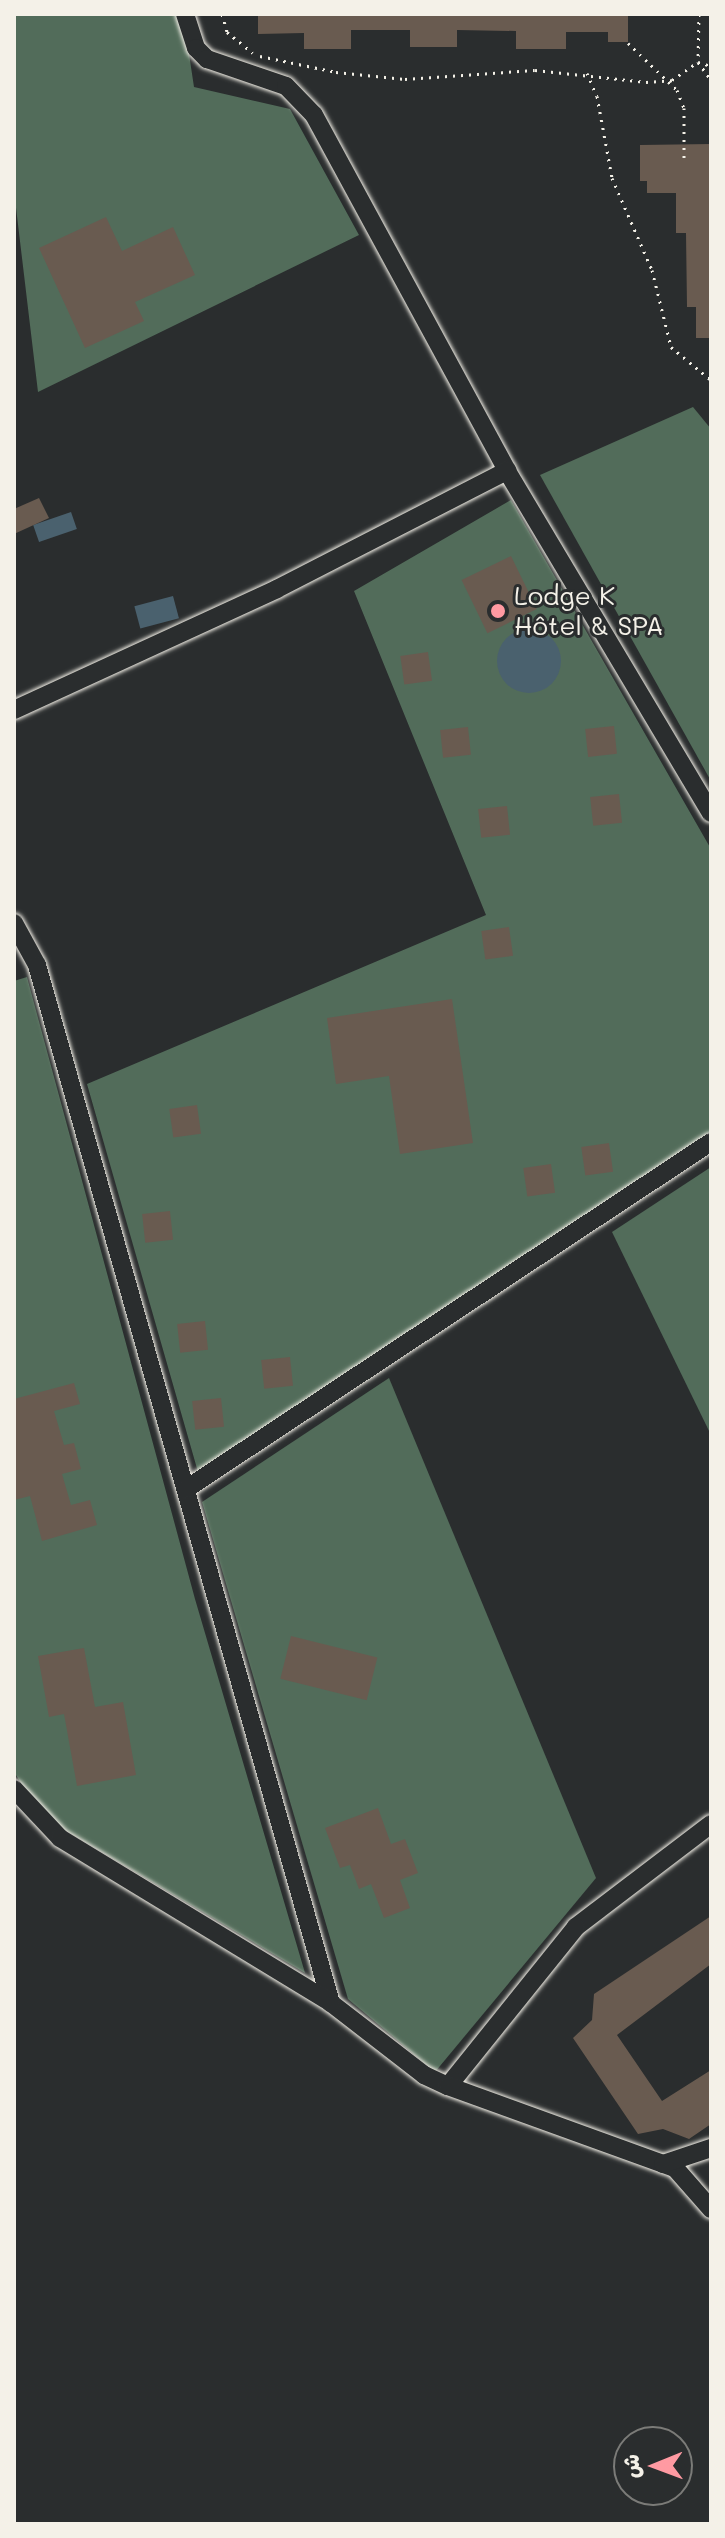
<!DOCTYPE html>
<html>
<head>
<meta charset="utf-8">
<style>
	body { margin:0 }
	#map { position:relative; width:725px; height:2538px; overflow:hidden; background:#2a2d2e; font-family:Mali,"Playpen Sans Arabic",sans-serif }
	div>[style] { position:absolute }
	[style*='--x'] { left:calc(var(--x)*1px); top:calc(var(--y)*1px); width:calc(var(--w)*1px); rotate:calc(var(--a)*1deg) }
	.green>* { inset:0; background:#526c5a }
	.water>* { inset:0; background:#4a616e; transform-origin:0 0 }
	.round { border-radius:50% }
	.building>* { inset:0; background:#695b50; transform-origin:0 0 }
	.path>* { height:3px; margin-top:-1.5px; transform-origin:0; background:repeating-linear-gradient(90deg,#f4f1e8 0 2px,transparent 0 8px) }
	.roads { filter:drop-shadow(0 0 2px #f4f1e8) drop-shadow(0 0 2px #f4f1e8) }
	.street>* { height:18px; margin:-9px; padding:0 9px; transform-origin:9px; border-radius:9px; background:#2a2d2e }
	.dots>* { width:22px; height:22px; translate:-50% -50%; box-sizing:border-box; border:4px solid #2a2d2e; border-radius:50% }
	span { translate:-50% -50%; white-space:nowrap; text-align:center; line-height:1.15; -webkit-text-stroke:6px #2a2d2e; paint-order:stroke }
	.poi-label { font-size:26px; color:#f4f1e8 }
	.left { translate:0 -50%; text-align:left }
	.frame { position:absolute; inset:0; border:16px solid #f4f1e8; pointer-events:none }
	.north { position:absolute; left:613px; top:2426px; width:80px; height:80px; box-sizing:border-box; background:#2a2d2e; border:2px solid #7b7b78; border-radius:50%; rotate:269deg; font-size:22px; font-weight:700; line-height:32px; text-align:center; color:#f4f1e8 }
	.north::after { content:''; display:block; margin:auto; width:28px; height:36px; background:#ff9aa2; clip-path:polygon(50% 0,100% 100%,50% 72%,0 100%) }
</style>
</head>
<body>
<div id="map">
	<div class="green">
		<div style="clip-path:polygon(14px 14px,183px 14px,194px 87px,290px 109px,359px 235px,38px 392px,14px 191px)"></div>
		<div style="clip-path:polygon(693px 407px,711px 429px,711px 781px,540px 475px)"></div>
		<div style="clip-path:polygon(511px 500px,711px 849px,711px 1131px,198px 1472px,87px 1084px,486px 915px,354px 591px)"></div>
		<div style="clip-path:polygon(27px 977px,195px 1599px,305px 1973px,43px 1817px,14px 1772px,14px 981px)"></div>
		<div style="clip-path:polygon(711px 1167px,711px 1435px,612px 1232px)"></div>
		<div style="clip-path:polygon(389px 1378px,596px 1878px,435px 2072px,348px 1999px,202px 1502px)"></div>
	</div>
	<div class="water">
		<div style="left:71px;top:512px;width:18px;height:40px;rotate:71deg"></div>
		<div style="left:173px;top:596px;width:23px;height:40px;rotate:75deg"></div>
		<div class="round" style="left:497px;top:629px;width:64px;height:64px"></div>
	</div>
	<div class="building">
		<div style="clip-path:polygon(258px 14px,628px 14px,628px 42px,608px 42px,608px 32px,566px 32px,566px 49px,516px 49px,516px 31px,457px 30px,457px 47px,410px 47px,410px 30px,351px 30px,351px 49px,304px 49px,304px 33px,258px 34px)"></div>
		<div style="clip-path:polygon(711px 144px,711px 338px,696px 338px,696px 307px,687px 307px,686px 233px,676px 233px,676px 193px,647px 193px,647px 181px,640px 181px,640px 145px)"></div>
		<div style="clip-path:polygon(106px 217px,122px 251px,173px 227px,195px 275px,135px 302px,144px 321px,85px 348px,39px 248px)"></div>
		<div style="clip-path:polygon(39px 498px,49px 518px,14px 534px,14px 509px)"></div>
		<div style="left:511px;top:556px;width:59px;height:55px;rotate:64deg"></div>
		<div style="left:428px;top:652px;width:29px;height:28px;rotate:82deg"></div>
		<div style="left:614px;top:726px;width:28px;height:29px;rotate:84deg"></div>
		<div style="left:468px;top:727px;width:28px;height:28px;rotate:84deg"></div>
		<div style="left:619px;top:794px;width:29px;height:29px;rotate:84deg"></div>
		<div style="left:507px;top:806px;width:29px;height:29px;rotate:84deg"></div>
		<div style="left:509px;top:927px;width:29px;height:28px;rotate:82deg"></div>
		<div style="clip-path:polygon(452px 999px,473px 1143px,400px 1154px,389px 1076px,336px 1084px,327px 1018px)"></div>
		<div style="left:197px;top:1105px;width:29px;height:28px;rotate:82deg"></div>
		<div style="left:609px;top:1143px;width:29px;height:28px;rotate:82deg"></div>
		<div style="left:551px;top:1164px;width:29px;height:28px;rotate:82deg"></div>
		<div style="left:170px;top:1211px;width:29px;height:28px;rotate:84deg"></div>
		<div style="left:205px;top:1321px;width:29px;height:28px;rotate:84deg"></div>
		<div style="left:290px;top:1357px;width:29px;height:29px;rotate:84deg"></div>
		<div style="clip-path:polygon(74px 1383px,80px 1404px,54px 1411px,64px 1445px,74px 1443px,81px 1469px,62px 1474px,71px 1505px,90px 1500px,97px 1525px,42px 1541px,30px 1496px,14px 1500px,14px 1399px)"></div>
		<div style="left:221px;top:1398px;width:29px;height:29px;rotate:84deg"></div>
		<div style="left:291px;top:1636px;width:89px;height:44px;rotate:14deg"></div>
		<div style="clip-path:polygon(84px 1648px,95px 1707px,123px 1702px,136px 1775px,77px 1786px,64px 1714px,49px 1717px,38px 1656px)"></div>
		<div style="clip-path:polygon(378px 1808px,391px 1844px,405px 1839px,418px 1873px,400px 1880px,410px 1908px,384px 1918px,371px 1884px,359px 1889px,350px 1865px,340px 1868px,325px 1828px)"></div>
		<div style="clip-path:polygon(711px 1916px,711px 1964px,617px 2035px,662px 2101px,711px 2070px,711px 2124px,689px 2139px,663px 2129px,638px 2134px,573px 2038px,592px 2020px,594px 1994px)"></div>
	</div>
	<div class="path">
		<div style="--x:222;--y:14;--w:19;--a:74"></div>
		<div style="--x:227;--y:32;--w:33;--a:39"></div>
		<div style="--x:699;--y:14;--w:48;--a:91.2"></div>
		<div style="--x:698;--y:62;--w:22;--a:54"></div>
		<div style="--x:628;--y:43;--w:68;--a:43.8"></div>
		<div style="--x:677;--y:90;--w:19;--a:69"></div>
		<div style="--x:684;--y:108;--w:54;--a:90"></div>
		<div style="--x:260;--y:56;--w:78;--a:11.9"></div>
		<div style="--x:336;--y:72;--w:69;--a:5.8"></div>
		<div style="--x:405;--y:79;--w:130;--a:-4"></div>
		<div style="--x:535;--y:70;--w:112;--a:6.2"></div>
		<div style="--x:646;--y:82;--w:26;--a:-4"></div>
		<div style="--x:672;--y:80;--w:32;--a:-35"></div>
		<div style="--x:698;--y:62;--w:14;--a:17"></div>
		<div style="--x:587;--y:73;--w:25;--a:67"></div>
		<div style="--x:597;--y:96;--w:83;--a:79.6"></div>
		<div style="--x:612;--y:178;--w:100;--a:66.5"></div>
		<div style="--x:652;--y:270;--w:79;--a:76.1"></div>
		<div style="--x:671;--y:347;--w:52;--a:39.5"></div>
	</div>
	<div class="roads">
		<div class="street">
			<div style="--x:185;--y:14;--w:36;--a:72"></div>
			<div style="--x:196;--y:48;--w:16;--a:45"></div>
			<div style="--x:207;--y:59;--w:83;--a:18.9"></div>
			<div style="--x:286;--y:86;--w:40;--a:46"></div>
			<div style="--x:314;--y:115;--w:405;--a:61.5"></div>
			<div style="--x:507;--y:471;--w:398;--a:59.2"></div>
			<div style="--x:14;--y:710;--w:289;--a:-24.7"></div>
			<div style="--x:277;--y:589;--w:259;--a:-27.2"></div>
			<div style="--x:14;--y:923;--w:48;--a:61.3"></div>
			<div style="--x:37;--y:965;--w:1079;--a:74.19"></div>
			<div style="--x:331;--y:2003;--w:118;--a:37.7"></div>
			<div style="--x:424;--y:2075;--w:26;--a:25"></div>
			<div style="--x:186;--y:1489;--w:629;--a:-33.46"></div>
			<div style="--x:14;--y:1789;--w:67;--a:46.8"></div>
			<div style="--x:60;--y:1838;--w:317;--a:31.3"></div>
			<div style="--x:711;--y:1824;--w:170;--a:142.7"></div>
			<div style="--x:576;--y:1927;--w:204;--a:128.8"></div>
			<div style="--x:448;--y:2086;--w:241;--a:19.9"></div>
			<div style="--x:675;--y:2168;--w:55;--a:48.7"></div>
			<div style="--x:663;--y:2164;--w:51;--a:-18.4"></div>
		</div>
	</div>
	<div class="dots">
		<div style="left:498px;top:611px;background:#ff9aa2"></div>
	</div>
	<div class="poi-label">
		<span class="left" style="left:514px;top:611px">Lodge K<br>Hôtel &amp; SPA</span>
	</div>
	<div class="frame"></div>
	<div class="north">ش</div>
</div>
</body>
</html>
